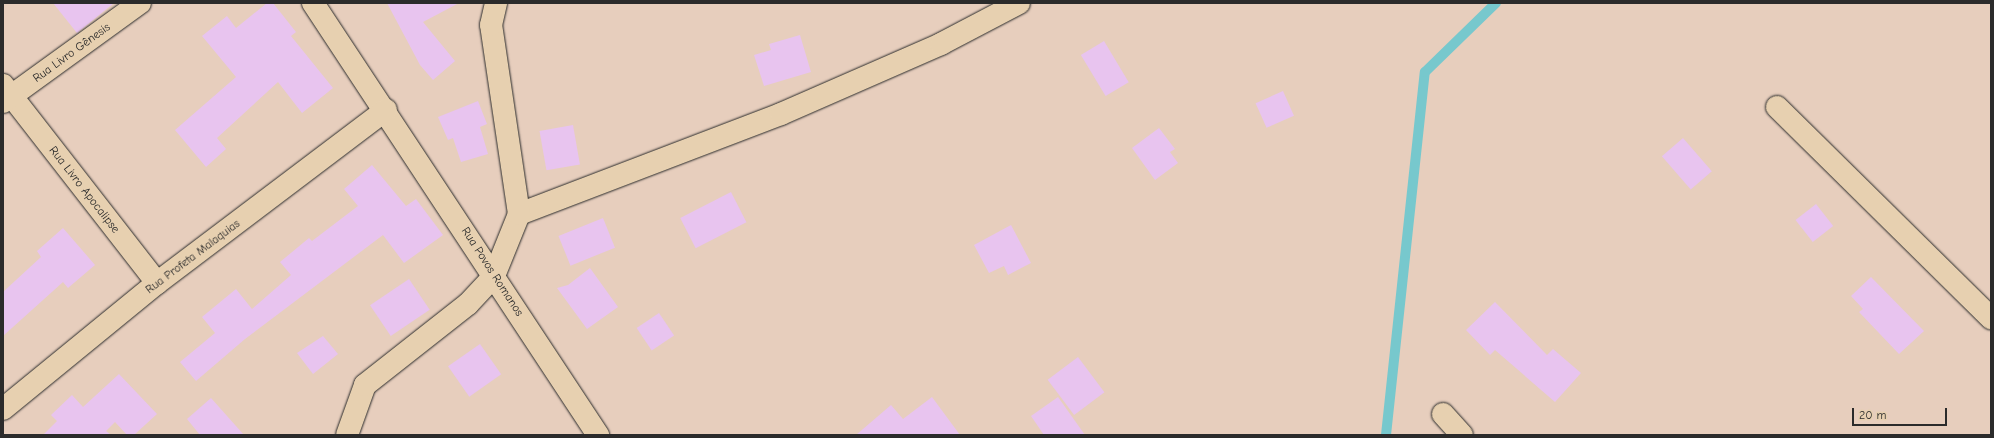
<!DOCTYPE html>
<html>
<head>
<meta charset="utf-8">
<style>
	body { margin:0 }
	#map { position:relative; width:1994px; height:438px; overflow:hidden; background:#e7cebd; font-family:"Comic Neue",sans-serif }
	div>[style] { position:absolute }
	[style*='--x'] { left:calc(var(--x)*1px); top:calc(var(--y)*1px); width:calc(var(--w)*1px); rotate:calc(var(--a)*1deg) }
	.stream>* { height:10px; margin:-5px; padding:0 5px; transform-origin:5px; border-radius:5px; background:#77c8cd }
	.building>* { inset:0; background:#e8c4ef; transform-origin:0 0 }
	.roads { filter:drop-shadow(0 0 1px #2b2b2b) drop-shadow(0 0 1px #2b2b2b) }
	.street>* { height:22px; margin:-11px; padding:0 11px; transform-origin:11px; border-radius:11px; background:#e7d0b0 }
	span { translate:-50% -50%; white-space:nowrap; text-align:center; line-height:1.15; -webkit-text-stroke:3px #e7d0b0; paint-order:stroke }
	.street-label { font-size:12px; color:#2b2b2b }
	.frame { position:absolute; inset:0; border:4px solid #2b2b2b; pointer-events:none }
	.scale { position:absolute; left:1852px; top:408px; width:95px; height:18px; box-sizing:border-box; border:2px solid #2b2b2b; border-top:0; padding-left:5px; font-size:12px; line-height:14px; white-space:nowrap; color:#2b2b2b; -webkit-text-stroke:3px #e7d0b0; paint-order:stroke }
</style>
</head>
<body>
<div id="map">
	<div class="stream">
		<div style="--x:1386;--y:435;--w:365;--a:-83.9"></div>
		<div style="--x:1425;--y:72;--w:99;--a:-44.2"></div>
	</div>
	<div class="building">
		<div style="clip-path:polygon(53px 3px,114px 3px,77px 33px)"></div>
		<div style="clip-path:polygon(267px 3px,273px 3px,296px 32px,291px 36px,333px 88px,302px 113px,278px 82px,217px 138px,226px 149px,206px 167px,175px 130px,236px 77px,202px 36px,227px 16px,236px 28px)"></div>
		<div style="clip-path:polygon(387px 3px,459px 3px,423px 22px,455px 61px,433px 80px,420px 65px)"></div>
		<div style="clip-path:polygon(800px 35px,811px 72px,764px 86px,754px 55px,771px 50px,769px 44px)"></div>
		<div style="left:1104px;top:41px;width:48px;height:27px;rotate:59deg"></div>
		<div style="left:1283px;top:91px;width:27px;height:30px;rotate:66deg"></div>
		<div style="clip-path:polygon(478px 101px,487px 124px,480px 127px,488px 154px,461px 162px,453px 138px,448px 140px,438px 117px)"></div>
		<div style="left:573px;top:125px;width:40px;height:34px;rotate:80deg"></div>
		<div style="clip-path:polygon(1159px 128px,1175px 149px,1170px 152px,1178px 163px,1155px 180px,1132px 148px)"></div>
		<div style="left:1683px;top:138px;width:44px;height:28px;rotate:49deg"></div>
		<div style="clip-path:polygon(372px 165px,406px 206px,416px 199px,443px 235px,404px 263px,383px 235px,245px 339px,196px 381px,180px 362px,215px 333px,202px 317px,236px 289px,252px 309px,291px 275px,280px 262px,309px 238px,312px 241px,358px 206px,344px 189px)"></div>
		<div style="left:731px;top:192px;width:34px;height:57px;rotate:63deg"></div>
		<div style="left:1816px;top:204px;width:28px;height:26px;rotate:52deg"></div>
		<div style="left:603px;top:218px;width:32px;height:48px;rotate:68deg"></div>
		<div style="clip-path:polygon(1011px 225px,1031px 263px,1008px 275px,1004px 266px,989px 273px,974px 245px)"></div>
		<div style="clip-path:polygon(63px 228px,95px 265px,68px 288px,63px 282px,3px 336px,3px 292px,41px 257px,37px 251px)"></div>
		<div style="clip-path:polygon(590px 268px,618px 307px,587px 329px,557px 288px,568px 285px)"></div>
		<div style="clip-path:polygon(1871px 277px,1924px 331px,1899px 354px,1859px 312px,1863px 309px,1851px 296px)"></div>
		<div style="left:409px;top:279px;width:37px;height:47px;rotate:56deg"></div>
		<div style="clip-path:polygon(1495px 302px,1547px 355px,1553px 349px,1581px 373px,1555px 402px,1495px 350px,1490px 355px,1466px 330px)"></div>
		<div style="left:659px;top:313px;width:27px;height:27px;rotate:56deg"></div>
		<div style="clip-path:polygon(323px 336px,338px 354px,313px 374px,297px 353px)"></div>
		<div style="left:480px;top:344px;width:37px;height:39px;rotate:55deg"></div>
		<div style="left:1078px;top:357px;width:44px;height:38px;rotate:53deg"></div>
		<div style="clip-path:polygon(119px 374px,157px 414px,134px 435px,127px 435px,115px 422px,106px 431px,111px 435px,43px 435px,57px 421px,51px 415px,72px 395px,83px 407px)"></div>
		<div style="clip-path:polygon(932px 397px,960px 435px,856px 435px,891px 405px,903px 419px)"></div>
		<div style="clip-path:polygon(1058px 397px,1085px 435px,1044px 435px,1031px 416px)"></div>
		<div style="clip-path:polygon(211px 398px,244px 435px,200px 435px,187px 419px)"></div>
	</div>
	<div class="roads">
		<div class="street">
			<div style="--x:313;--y:3;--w:518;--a:56.59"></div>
			<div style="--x:3;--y:85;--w:251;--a:52.1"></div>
			<div style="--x:3;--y:102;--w:169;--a:-35.9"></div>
			<div style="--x:1777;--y:107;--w:301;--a:44.6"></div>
			<div style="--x:519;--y:214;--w:280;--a:-20.9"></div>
			<div style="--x:781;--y:114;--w:175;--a:-23.6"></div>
			<div style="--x:941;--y:44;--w:88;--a:-27.7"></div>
			<div style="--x:3;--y:409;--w:199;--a:-39.3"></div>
			<div style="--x:157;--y:283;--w:287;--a:-37.1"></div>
			<div style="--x:1443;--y:414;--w:28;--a:48"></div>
			<div style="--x:347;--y:435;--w:53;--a:-70.2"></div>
			<div style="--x:365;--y:385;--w:131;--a:-38.2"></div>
			<div style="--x:468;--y:304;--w:38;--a:-47"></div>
			<div style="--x:494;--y:276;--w:67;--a:-68"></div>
			<div style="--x:519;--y:214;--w:191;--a:-98.4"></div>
			<div style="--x:491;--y:25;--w:23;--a:-77"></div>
		</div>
	</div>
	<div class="street-label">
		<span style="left:72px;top:53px;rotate:-36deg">Rua Livro Gênesis</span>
		<span style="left:84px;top:190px;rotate:52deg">Rua Livro Apocalipse</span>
		<span style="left:193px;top:257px;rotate:-37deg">Rua Profeta Malaquias</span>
		<span style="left:492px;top:272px;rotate:57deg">Rua Povos Romanos</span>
	</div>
	<div class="frame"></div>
	<div class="scale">20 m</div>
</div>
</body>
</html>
